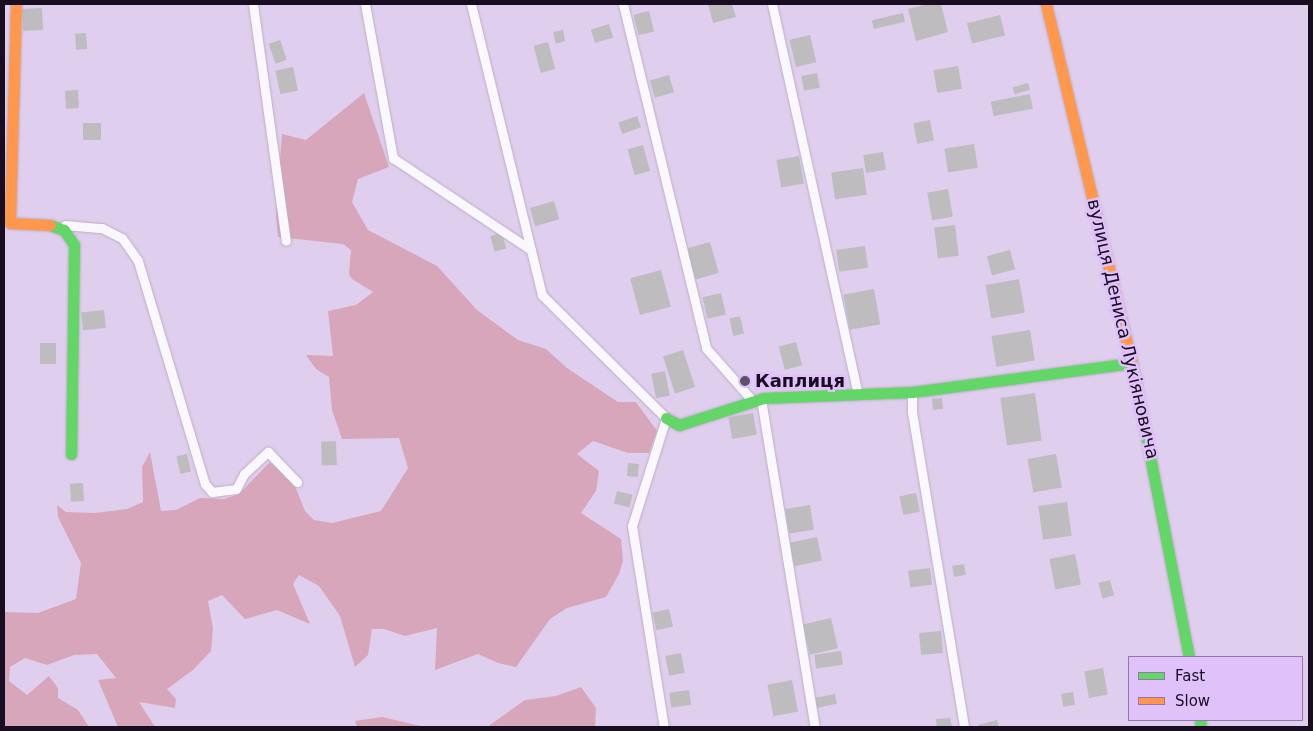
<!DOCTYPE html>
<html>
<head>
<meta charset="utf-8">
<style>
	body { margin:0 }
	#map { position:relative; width:1313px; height:731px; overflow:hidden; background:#dfceed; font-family:"DejaVu Sans",sans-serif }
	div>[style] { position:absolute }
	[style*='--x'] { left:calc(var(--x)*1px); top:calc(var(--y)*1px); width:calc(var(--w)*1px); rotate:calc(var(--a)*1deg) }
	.green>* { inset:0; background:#d8a6bb }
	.building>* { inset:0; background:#bfbcbf; transform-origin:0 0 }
	.roads { filter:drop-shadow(0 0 1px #bbaec6) drop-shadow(0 0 1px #bbaec6) }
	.lane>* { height:9px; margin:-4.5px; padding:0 4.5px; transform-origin:4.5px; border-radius:4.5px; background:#faf8fc }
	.fast>* { height:11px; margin:-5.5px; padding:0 5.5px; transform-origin:5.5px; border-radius:5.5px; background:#63d668 }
	.slow>* { height:11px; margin:-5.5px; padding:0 5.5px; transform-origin:5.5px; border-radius:5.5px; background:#ff974d }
	.dots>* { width:14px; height:14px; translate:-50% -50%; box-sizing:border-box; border:2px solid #e0c1fa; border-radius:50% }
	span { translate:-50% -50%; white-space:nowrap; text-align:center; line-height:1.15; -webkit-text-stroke:5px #e0c1fa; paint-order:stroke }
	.street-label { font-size:18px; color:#180d21 }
	.poi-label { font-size:18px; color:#180d21; font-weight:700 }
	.left { translate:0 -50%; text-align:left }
	.frame { position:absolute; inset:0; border:5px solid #180d21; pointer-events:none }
	.legend { position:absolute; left:1128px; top:656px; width:175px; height:65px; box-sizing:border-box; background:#e0c1fa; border:1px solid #9079a3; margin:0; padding:6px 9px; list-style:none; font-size:15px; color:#180d21 }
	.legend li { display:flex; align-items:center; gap:10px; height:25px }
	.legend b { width:25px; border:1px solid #9079a3 }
</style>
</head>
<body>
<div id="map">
	<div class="green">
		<div style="clip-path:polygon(364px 93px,389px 167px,358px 179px,352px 202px,368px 230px,437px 266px,477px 310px,518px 340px,546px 349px,567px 368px,618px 402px,636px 402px,657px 431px,649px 453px,628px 453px,593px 441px,577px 454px,599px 471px,596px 491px,581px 513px,621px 539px,623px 561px,619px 574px,606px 597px,567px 608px,550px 619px,516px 667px,498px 663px,478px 654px,435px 670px,437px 628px,405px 636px,384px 629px,372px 629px,368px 655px,355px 667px,340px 616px,319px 586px,299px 575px,293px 584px,310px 624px,277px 610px,245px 619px,222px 595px,208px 601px,213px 628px,211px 651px,193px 670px,167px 689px,176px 699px,175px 708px,139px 702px,155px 727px,118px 727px,98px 680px,116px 678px,97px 654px,74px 655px,47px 665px,25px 658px,10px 667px,9px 681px,27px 695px,49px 676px,58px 688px,58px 698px,78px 710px,89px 727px,4px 727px,4px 612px,38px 613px,76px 599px,81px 563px,58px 517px,57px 505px,66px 512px,95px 513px,127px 509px,143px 502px,142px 467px,150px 452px,161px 511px,176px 510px,200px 498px,224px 499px,239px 494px,270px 462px,295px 486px,305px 511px,314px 520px,332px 523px,381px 511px,408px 468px,399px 438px,342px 439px,332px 410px,329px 377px,316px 369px,306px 355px,333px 356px,328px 311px,356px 305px,373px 292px,352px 279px,349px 274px,351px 250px,343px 244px,278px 237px,276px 216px,282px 134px,306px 140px)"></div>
		<div style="clip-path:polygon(581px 687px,596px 708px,595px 727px,487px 727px,525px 700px,556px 696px)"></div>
		<div style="clip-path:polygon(382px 717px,425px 727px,357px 727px,355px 721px)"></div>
	</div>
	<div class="building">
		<div style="clip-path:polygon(708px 4px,732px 4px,736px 17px,713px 23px)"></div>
		<div style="clip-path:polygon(928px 4px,941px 4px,948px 32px,916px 41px,908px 9px)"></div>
		<div style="left:42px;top:8px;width:22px;height:20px;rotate:87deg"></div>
		<div style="left:649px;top:11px;width:21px;height:16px;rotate:76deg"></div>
		<div style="left:903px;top:13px;width:9px;height:32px;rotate:77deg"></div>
		<div style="left:1000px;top:15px;width:21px;height:34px;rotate:76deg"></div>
		<div style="left:609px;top:24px;width:14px;height:19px;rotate:73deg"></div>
		<div style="clip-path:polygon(563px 30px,565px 41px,556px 44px,553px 32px)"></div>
		<div style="left:86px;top:33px;width:16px;height:11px;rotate:86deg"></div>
		<div style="left:810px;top:35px;width:28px;height:21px;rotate:77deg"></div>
		<div style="left:280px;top:40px;width:21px;height:12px;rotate:71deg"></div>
		<div style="left:548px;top:42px;width:28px;height:15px;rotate:75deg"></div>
		<div style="left:958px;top:66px;width:23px;height:25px;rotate:80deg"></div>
		<div style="left:293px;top:67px;width:24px;height:18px;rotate:78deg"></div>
		<div style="left:817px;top:73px;width:15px;height:16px;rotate:79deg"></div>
		<div style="left:669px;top:75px;width:18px;height:20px;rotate:74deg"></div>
		<div style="left:1028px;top:83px;width:7px;height:16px;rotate:74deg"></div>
		<div style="left:78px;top:90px;width:18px;height:13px;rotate:87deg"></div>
		<div style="left:1030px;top:94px;width:15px;height:40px;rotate:79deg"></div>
		<div style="left:637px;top:116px;width:12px;height:20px;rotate:70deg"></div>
		<div style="left:930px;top:120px;width:21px;height:17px;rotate:79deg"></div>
		<div style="left:83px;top:123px;width:18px;height:17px"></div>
		<div style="left:974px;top:144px;width:24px;height:30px;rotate:81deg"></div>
		<div style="left:643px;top:145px;width:27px;height:16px;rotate:75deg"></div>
		<div style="left:883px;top:152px;width:18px;height:20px;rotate:81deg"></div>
		<div style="left:799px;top:156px;width:28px;height:23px;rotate:80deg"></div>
		<div style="left:863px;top:168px;width:27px;height:32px;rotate:82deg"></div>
		<div style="left:948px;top:189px;width:28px;height:21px;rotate:80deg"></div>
		<div style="left:554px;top:201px;width:19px;height:25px;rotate:74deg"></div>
		<div style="left:955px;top:225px;width:31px;height:21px;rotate:83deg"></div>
		<div style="left:502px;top:233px;width:16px;height:12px;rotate:75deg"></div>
		<div style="left:710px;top:242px;width:32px;height:24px;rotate:74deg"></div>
		<div style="left:865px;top:246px;width:22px;height:29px;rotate:82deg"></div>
		<div style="left:1010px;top:250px;width:20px;height:24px;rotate:75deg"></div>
		<div style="left:661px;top:270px;width:38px;height:32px;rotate:75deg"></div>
		<div style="left:1019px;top:279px;width:34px;height:34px;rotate:80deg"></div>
		<div style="left:874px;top:289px;width:36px;height:31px;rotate:80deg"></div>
		<div style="left:721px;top:293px;width:22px;height:19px;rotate:77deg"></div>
		<div style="left:104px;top:310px;width:18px;height:23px;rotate:84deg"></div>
		<div style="left:740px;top:316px;width:18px;height:11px;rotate:77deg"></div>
		<div style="left:1030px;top:330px;width:31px;height:39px;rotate:81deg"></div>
		<div style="left:796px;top:342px;width:24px;height:18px;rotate:75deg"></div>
		<div style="left:40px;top:343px;width:16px;height:21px"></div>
		<div style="left:683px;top:350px;width:39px;height:21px;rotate:72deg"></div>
		<div style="left:665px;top:371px;width:25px;height:14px;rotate:79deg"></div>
		<div style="left:1035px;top:393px;width:48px;height:35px;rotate:82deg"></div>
		<div style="left:942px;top:398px;width:11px;height:10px;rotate:85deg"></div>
		<div style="left:753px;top:413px;width:22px;height:25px;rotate:80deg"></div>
		<div style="left:336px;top:441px;width:24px;height:15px;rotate:88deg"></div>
		<div style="left:187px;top:454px;width:18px;height:11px;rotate:77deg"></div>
		<div style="left:1056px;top:454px;width:34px;height:29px;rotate:80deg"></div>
		<div style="left:628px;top:463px;width:11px;height:13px;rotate:5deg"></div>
		<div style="left:83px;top:483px;width:18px;height:13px;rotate:87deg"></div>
		<div style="left:617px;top:491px;width:16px;height:13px;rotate:14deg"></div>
		<div style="left:916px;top:493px;width:19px;height:17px;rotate:78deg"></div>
		<div style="left:1067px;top:502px;width:34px;height:29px;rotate:82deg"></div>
		<div style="left:810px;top:505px;width:25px;height:25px;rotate:81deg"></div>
		<div style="left:817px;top:537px;width:24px;height:28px;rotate:78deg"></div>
		<div style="left:1075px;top:554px;width:31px;height:26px;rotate:79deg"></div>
		<div style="left:964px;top:564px;width:11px;height:12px;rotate:80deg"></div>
		<div style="left:930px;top:568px;width:17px;height:22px;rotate:83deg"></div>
		<div style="left:1110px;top:580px;width:16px;height:12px;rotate:75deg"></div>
		<div style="left:669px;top:609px;width:18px;height:17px;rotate:77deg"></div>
		<div style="left:831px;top:618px;width:31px;height:29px;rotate:77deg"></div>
		<div style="left:941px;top:631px;width:22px;height:22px;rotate:85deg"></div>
		<div style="left:841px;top:651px;width:14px;height:27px;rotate:82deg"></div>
		<div style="left:681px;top:653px;width:20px;height:16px;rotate:79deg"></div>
		<div style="left:1103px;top:668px;width:27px;height:19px;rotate:80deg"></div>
		<div style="left:792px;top:680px;width:32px;height:25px;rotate:79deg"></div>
		<div style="left:689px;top:690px;width:15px;height:20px;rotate:82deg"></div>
		<div style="left:1073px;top:692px;width:13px;height:12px;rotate:81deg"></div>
		<div style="left:835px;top:694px;width:10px;height:20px;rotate:79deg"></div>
		<div style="clip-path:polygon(950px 718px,952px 727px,937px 727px,936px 719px)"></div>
		<div style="clip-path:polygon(997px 720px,999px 727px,978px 727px,978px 725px)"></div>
	</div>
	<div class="roads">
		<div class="lane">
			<div style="--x:253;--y:4;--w:239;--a:82.1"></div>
			<div style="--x:365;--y:4;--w:157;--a:79.7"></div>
			<div style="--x:393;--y:158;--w:166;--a:33.7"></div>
			<div style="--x:471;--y:4;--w:300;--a:76.3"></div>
			<div style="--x:542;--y:295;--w:175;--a:44.8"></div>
			<div style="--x:666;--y:418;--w:113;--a:107.5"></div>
			<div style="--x:632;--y:526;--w:204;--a:81"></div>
			<div style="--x:623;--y:4;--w:354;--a:76.4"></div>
			<div style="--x:706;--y:348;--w:68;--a:48.6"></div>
			<div style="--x:772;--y:4;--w:399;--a:77.6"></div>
			<div style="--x:65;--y:225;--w:37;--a:5"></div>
			<div style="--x:102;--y:228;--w:22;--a:27"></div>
			<div style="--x:122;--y:238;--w:28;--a:55"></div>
			<div style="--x:138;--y:261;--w:233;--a:73.3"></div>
			<div style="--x:205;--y:484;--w:11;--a:49"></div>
			<div style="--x:212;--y:492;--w:24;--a:-7"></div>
			<div style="--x:236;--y:489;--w:17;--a:-62"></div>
			<div style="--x:244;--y:474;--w:33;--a:-43"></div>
			<div style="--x:268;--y:452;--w:42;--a:46"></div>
			<div style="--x:912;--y:392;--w:20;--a:90"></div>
			<div style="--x:912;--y:412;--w:319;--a:80.6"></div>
			<div style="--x:761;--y:399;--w:332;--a:80.7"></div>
		</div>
		<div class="fast">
			<div style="--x:50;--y:225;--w:15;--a:20"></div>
			<div style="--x:64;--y:230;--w:18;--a:56"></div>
			<div style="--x:74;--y:245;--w:209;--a:90.8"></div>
			<div style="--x:1134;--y:374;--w:288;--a:79"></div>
			<div style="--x:666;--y:418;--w:15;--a:28"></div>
			<div style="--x:679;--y:425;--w:89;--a:-17.6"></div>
			<div style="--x:764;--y:398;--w:148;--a:-2.3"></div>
			<div style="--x:912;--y:392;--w:222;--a:-7.5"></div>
			<div style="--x:1200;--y:720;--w:7;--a:82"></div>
		</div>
		<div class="slow">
			<div style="--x:16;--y:4;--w:219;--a:91.6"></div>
			<div style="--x:10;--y:223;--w:40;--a:2.9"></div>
			<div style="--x:1046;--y:4;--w:380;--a:76.6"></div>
		</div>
	</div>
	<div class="dots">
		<div style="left:745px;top:381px;background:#5e5168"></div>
	</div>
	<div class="street-label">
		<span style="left:1123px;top:329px;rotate:77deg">вулиця Дениса Лукіяновича</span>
	</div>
	<div class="poi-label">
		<span class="left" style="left:755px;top:381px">Каплиця</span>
	</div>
	<div class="frame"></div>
	<ul class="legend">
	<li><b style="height:6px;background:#63d668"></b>Fast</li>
	<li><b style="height:6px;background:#ff974d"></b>Slow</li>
	</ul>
</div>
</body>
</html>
